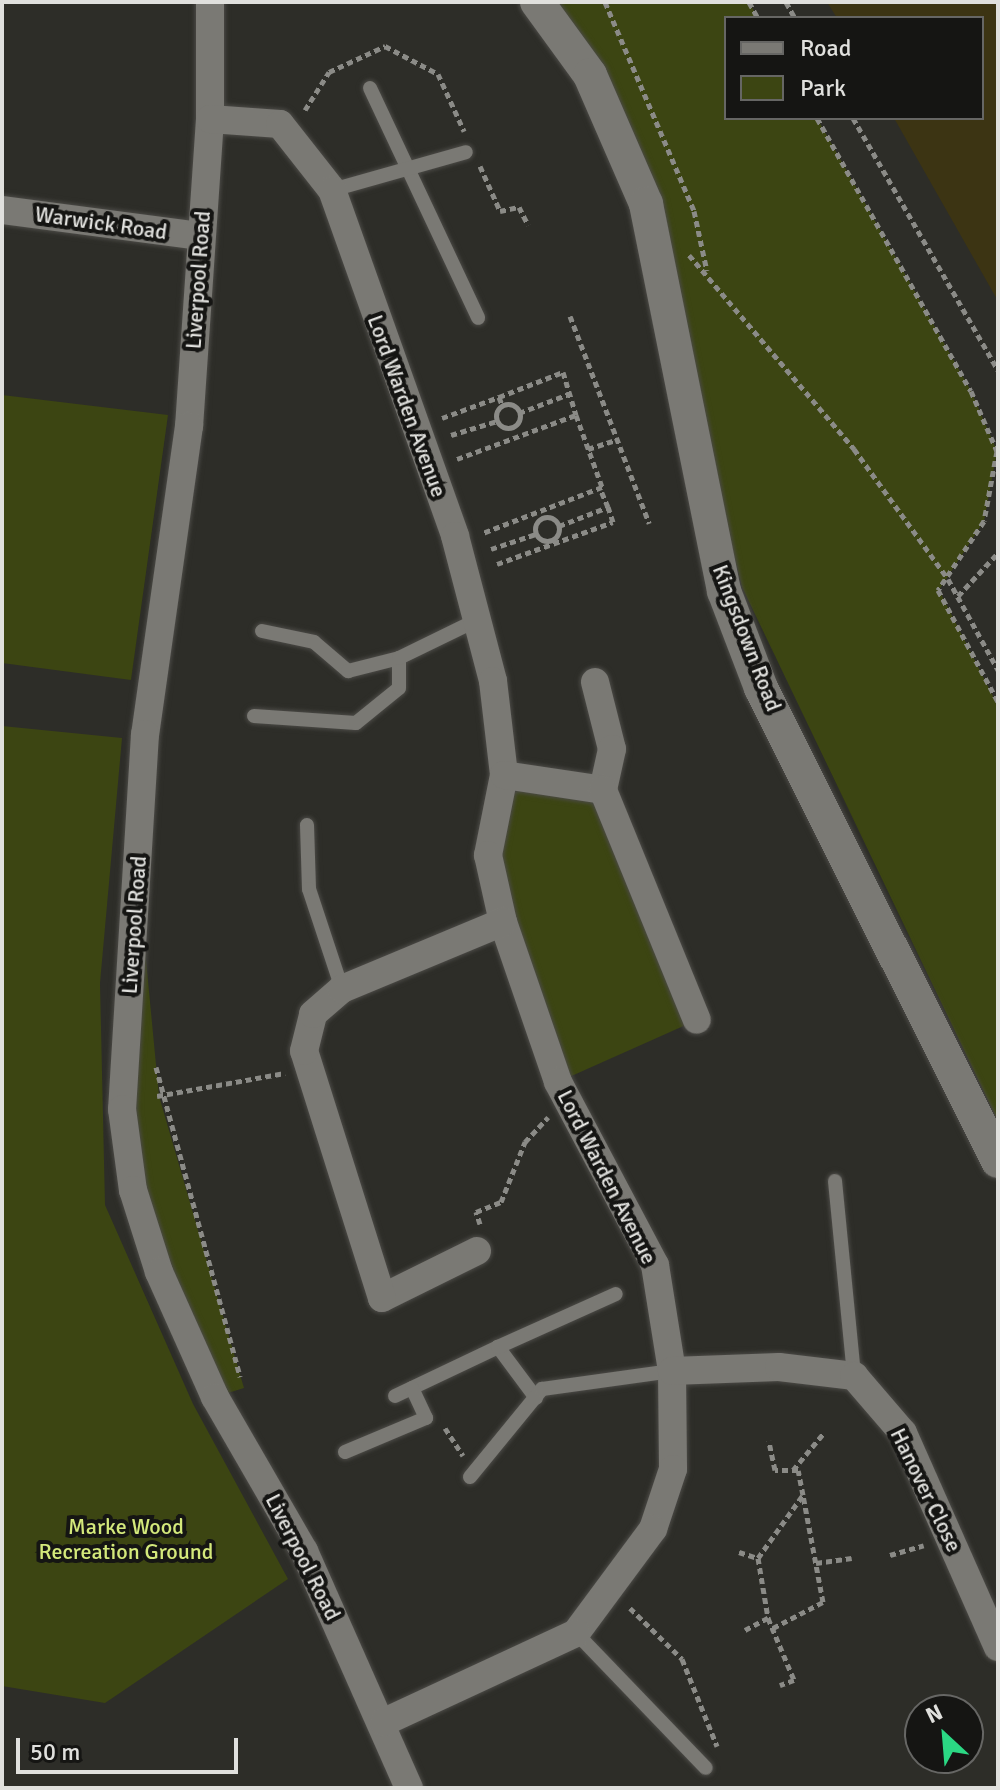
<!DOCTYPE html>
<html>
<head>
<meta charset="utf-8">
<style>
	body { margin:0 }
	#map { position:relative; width:1000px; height:1790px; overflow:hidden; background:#2d2d28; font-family:Signika,sans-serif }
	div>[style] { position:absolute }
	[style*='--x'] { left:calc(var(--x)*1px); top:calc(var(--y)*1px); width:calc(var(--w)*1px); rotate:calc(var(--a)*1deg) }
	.green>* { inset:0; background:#3c4512 }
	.sand>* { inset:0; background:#3c3413 }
	.path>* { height:5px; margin-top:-2.5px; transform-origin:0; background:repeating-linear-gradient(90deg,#8b8b87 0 6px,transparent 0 10px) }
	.path>.ring { margin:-2.5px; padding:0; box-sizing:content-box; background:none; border:5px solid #8b8b87; border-radius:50% }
	.roads { filter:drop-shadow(0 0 2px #4b4a46) drop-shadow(0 0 2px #4b4a46) }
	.service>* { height:14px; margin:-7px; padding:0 7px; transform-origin:7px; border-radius:7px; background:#7a7974 }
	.minor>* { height:28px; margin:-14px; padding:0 14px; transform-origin:14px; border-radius:14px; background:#7a7974 }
	.tertiary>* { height:34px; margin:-17px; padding:0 17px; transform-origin:17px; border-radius:17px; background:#7a7974 }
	span { translate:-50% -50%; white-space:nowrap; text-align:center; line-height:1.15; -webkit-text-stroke:8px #151513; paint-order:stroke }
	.street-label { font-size:22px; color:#e0e0dd }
	.park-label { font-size:22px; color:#d4e97b }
	.frame { position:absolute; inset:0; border:4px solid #e0e0dd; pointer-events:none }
	.legend { position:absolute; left:724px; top:16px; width:260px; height:104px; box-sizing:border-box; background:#151513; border:2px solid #666664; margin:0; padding:10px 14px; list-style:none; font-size:24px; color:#e0e0dd }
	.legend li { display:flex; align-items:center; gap:16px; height:40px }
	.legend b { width:40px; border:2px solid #666664 }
	.north { position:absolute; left:904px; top:1694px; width:80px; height:80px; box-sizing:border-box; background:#151513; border:2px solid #666664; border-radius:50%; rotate:334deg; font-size:22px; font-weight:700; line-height:32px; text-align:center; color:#e0e0dd }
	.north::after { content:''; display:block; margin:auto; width:28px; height:36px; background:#2bd884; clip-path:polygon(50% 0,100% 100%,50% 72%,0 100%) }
	.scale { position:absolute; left:16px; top:1738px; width:222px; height:36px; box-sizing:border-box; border:4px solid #e0e0dd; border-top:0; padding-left:10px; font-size:24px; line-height:28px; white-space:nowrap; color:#e0e0dd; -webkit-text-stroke:6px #151513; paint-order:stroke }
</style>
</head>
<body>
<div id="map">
	<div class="green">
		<div style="clip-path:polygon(537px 2px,749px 2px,758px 18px,726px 18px,726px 118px,817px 118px,971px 391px,997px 451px,984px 521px,939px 590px,998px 706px,998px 1121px,742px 587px,646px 204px)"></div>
		<div style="clip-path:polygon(2px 395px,168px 415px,131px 680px,2px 663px)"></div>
		<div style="clip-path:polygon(2px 726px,122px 738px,100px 983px,105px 1205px,193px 1404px,288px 1579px,105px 1703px,2px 1686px)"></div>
		<div style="clip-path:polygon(504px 775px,603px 790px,697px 1020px,558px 1082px,494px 888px)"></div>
		<div style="clip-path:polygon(144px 939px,159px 1096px,244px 1388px,215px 1397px,159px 1272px,122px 1109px)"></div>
	</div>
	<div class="sand">
		<div style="clip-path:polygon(827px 2px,998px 2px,998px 301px,894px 118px,982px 118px,982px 18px,837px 18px)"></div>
	</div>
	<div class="path">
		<div style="--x:605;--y:2;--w:227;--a:66.9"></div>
		<div style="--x:694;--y:211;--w:61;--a:77.8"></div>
		<div style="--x:749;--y:2;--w:18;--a:61"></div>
		<div style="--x:786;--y:2;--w:18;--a:61"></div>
		<div style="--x:305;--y:110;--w:45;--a:-57.7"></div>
		<div style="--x:329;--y:72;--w:62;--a:-24.9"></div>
		<div style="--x:385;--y:46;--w:60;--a:27.8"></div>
		<div style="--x:438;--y:74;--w:63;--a:65.5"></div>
		<div style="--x:817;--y:118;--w:313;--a:60.6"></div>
		<div style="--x:971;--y:391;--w:65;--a:66.6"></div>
		<div style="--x:997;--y:451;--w:71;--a:100.5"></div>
		<div style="--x:984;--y:521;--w:83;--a:123.7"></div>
		<div style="--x:938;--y:590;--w:127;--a:61.8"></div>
		<div style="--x:853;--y:118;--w:291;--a:60.1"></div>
		<div style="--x:480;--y:166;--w:49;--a:66"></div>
		<div style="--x:500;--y:211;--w:19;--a:-12"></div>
		<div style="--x:519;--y:207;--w:20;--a:63"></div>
		<div style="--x:689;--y:255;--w:255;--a:49.6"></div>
		<div style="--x:854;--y:449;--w:160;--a:54.1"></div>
		<div style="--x:948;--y:579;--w:104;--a:61.2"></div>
		<div style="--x:570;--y:316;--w:222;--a:69.1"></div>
		<div style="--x:499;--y:397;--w:69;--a:-21.3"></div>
		<div style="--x:563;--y:372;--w:45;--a:73.2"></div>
		<div class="ring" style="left:496px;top:404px;width:19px;height:19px"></div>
		<div style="--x:519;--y:413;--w:53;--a:-20.8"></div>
		<div style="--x:442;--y:418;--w:61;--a:-20.2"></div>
		<div style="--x:499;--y:397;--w:9;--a:69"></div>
		<div style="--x:451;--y:435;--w:48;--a:-16.9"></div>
		<div style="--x:588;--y:449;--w:32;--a:-18"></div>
		<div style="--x:457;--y:459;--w:127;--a:-20.3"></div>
		<div style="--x:576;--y:415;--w:77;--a:70.1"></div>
		<div style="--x:602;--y:487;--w:128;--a:158.9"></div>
		<div class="ring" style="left:535px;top:517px;width:19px;height:19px"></div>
		<div style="--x:559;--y:526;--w:53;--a:-21.2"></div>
		<div style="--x:608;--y:507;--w:21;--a:-113"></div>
		<div style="--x:491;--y:549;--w:47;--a:-18.4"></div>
		<div style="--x:497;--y:564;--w:123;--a:-19.9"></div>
		<div style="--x:613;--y:522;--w:16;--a:-108"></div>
		<div style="--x:958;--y:596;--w:59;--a:-47.1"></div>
		<div style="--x:156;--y:1067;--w:321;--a:74.8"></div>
		<div style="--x:157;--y:1096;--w:130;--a:-10.2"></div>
		<div style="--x:480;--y:1224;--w:13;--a:-108"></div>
		<div style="--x:476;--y:1212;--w:27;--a:-22"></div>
		<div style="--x:501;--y:1202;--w:65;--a:-68.2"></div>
		<div style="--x:525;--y:1142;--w:34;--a:-47"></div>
		<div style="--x:445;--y:1428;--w:33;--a:57"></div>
		<div style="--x:793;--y:1470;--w:47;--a:-50.2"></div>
		<div style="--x:739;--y:1552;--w:20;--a:18"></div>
		<div style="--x:758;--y:1558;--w:61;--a:80.5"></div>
		<div style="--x:890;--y:1555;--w:35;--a:-16"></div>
		<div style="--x:758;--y:1558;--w:77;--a:-54.5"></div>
		<div style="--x:803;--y:1495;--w:25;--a:-101"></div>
		<div style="--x:798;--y:1470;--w:23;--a:180"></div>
		<div style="--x:775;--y:1470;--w:30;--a:-102"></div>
		<div style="--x:816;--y:1563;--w:36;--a:-8"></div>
		<div style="--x:630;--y:1608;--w:73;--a:44.4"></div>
		<div style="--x:682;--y:1659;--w:94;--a:68.1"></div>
		<div style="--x:773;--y:1628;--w:56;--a:-27.5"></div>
		<div style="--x:823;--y:1602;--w:109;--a:-100.6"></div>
		<div style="--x:745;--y:1630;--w:26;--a:-28"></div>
		<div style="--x:768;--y:1618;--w:67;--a:67.2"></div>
		<div style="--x:794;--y:1680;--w:15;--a:160"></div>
	</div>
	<div class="roads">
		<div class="service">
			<div style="--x:370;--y:88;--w:254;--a:64.8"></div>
			<div style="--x:332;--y:190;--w:139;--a:-15.8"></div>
			<div style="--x:262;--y:631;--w:53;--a:11.9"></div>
			<div style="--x:314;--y:642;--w:45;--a:40.5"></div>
			<div style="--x:348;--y:671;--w:53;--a:-14.3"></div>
			<div style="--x:254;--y:716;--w:102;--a:3.9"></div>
			<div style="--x:356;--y:723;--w:55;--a:-39.1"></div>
			<div style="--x:399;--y:688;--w:30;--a:-90"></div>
			<div style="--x:399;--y:658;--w:87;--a:-26"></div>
			<div style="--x:307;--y:825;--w:64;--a:88.2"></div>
			<div style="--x:309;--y:889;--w:105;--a:71.7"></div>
			<div style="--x:835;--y:1181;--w:196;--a:84.4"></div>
			<div style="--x:395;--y:1396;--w:114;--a:-25.4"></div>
			<div style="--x:536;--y:1398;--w:64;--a:-126.7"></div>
			<div style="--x:498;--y:1347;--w:129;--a:-24.2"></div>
			<div style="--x:345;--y:1452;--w:88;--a:-22.8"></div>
			<div style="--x:426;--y:1418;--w:33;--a:-115"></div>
			<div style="--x:470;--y:1477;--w:114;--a:-50.7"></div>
			<div style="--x:542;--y:1389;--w:131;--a:-7.9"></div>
			<div style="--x:576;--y:1633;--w:187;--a:46.1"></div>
		</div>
		<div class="minor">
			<div style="--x:210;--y:2;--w:117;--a:90"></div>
			<div style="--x:210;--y:119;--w:308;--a:93.9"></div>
			<div style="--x:189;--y:426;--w:311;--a:98.1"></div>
			<div style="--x:145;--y:734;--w:376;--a:93.5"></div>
			<div style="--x:122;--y:1109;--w:82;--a:82.3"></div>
			<div style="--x:133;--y:1190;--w:86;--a:72.4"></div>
			<div style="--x:159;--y:1272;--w:137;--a:65.9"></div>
			<div style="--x:215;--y:1397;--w:178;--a:60"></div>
			<div style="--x:304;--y:1551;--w:259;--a:66.1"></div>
			<div style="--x:210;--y:119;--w:70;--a:4.1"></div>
			<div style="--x:280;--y:124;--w:84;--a:51.8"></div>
			<div style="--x:332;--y:190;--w:367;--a:70.4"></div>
			<div style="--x:455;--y:536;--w:150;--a:75.3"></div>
			<div style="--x:493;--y:681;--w:95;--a:83.3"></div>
			<div style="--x:504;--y:775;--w:82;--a:101.3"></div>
			<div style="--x:488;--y:855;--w:69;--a:77.4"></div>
			<div style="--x:503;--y:922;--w:169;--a:71"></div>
			<div style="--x:558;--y:1082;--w:207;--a:62.1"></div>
			<div style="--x:655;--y:1265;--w:107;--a:80.9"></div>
			<div style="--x:672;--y:1371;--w:98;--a:89.4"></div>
			<div style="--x:673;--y:1469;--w:63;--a:108.4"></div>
			<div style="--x:653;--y:1529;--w:129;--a:126.5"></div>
			<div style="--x:576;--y:1633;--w:212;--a:155.1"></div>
			<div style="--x:2;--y:210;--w:200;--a:7.5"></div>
			<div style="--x:595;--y:682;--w:69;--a:75.8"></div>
			<div style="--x:612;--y:749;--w:42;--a:102.4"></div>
			<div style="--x:504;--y:775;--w:100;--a:8.6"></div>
			<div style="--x:603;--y:790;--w:248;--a:67.8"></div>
			<div style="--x:477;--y:1251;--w:106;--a:153.7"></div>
			<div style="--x:382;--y:1298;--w:259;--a:-107.5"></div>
			<div style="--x:304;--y:1051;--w:38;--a:-76"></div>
			<div style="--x:313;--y:1014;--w:38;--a:-41"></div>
			<div style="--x:342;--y:989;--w:174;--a:-22.6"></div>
			<div style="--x:672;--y:1371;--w:107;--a:-2.1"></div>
			<div style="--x:779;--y:1367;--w:76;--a:6.8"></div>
			<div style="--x:854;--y:1376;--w:75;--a:49.3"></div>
			<div style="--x:903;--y:1433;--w:234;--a:66.1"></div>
		</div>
		<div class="tertiary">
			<div style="--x:537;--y:2;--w:90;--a:54"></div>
			<div style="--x:590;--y:75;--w:141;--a:66.5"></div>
			<div style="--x:646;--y:204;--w:395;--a:78.6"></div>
			<div style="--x:724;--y:591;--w:104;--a:69.1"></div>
			<div style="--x:761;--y:688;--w:529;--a:63.39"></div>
		</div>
	</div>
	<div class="street-label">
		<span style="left:101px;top:223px;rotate:8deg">Warwick Road</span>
		<span style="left:198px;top:280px;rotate:-86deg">Liverpool Road</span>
		<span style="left:407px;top:406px;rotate:70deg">Lord Warden Avenue</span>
		<span style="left:747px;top:638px;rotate:69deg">Kingsdown Road</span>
		<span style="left:134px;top:925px;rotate:-86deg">Liverpool Road</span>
		<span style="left:607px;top:1177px;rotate:63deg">Lord Warden Avenue</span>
		<span style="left:926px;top:1490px;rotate:64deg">Hanover Close</span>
		<span style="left:303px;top:1557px;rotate:63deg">Liverpool Road</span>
	</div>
	<div class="park-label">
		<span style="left:126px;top:1539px">Marke Wood<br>Recreation Ground</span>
	</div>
	<div class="frame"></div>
	<ul class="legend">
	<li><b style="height:10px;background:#7a7974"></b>Road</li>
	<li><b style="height:22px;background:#3c4512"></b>Park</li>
	</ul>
	<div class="north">N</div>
	<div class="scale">50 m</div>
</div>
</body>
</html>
